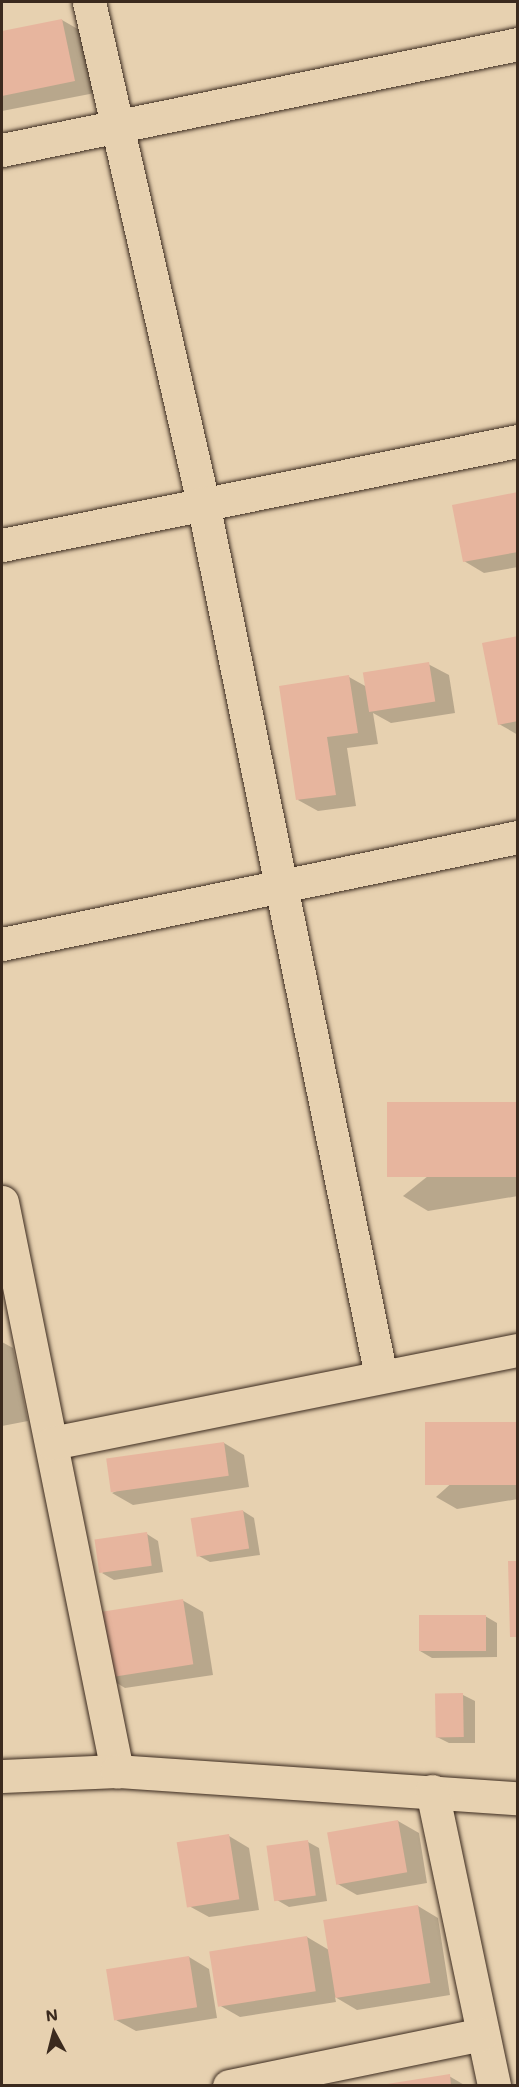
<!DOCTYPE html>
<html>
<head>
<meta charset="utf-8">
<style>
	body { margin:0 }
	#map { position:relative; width:519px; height:2087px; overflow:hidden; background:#e7d1b0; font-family:Mali,sans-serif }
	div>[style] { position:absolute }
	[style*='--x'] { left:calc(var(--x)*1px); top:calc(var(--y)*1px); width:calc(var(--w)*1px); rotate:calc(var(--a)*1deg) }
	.shadow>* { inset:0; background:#0003 }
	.building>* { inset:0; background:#e7b59e; transform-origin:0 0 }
	.roads { filter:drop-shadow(0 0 2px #3b2a1e) drop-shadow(0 0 2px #3b2a1e) }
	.street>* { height:33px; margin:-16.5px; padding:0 16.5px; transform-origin:16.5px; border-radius:16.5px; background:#e7d1b0 }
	span { translate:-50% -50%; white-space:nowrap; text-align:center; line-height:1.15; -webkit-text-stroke:6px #e7d1b0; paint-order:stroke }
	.frame { position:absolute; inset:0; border:3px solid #3b2a1e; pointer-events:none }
	.north { position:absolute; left:24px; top:2003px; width:60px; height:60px; -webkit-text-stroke:4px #e7d1b0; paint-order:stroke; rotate:353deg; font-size:16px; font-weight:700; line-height:24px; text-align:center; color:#3b2a1e }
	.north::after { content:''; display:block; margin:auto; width:21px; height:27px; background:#3b2a1e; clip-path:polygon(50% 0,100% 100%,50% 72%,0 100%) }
</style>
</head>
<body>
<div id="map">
	<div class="shadow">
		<div style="clip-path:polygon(62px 20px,83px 32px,95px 93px,2px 111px,2px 33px)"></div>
		<div style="clip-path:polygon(518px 494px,518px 567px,484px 573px,464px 561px)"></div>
		<div style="clip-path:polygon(518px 638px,518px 735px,499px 724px)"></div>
		<div style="clip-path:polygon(428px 664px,449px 675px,455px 713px,391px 723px,373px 713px,378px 744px,347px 748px,356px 806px,318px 811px,298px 800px,349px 677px,367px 687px)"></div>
		<div style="clip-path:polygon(518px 1104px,518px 1196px,428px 1211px,403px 1196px)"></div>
		<div style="clip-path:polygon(2px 1342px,13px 1348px,28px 1421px,2px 1426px)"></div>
		<div style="clip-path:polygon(518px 1424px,518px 1499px,457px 1509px,436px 1497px)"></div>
		<div style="clip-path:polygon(224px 1443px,244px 1455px,249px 1487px,133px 1505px,112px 1493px)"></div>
		<div style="clip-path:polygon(243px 1511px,254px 1518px,260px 1555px,210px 1562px,199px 1556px)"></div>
		<div style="clip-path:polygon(147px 1534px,158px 1541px,163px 1572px,114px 1580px,102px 1573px)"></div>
		<div style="clip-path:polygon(182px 1600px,203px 1612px,213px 1675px,125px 1688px,105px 1676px)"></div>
		<div style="clip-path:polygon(485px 1616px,497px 1623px,497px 1657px,432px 1658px,420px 1651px)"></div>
		<div style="clip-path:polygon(463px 1695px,475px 1701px,475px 1743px,449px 1743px,437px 1737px)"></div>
		<div style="clip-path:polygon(398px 1821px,419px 1833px,427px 1883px,357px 1895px,336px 1883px)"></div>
		<div style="clip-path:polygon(229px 1836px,249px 1848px,259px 1910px,209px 1917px,189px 1906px)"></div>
		<div style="clip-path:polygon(308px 1842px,319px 1848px,327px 1901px,289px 1907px,277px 1900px)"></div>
		<div style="clip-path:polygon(418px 1906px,438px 1918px,450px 1995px,357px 2010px,335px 1997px,336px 2002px,240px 2017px,219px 2005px,307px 1937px,329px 1950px)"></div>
		<div style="clip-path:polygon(189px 1957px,209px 1969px,217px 2018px,136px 2031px,116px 2020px)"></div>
		<div style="clip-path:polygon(449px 2076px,466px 2086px,388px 2086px)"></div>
	</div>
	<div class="building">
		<div style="clip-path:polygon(62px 19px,75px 81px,2px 96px,2px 31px)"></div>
		<div style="clip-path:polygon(518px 492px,518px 552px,463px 562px,452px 505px)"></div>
		<div style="clip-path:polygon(518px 636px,518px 721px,498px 725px,482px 643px)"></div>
		<div style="left:429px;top:662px;width:40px;height:67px;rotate:81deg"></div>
		<div style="clip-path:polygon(349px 675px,358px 733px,327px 737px,336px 795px,296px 800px,279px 686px)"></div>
		<div style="left:518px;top:1102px;width:75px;height:131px;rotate:90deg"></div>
		<div style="left:518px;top:1422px;width:63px;height:93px;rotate:90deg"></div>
		<div style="left:224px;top:1442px;width:34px;height:119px;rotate:82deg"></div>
		<div style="left:243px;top:1510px;width:39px;height:53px;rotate:81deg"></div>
		<div style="left:147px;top:1532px;width:34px;height:53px;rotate:82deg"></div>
		<div style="clip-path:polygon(508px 1561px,518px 1561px,518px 1637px,510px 1637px)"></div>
		<div style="left:183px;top:1599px;width:66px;height:90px;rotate:81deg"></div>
		<div style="left:486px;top:1615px;width:36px;height:67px;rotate:90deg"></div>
		<div style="left:463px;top:1693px;width:44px;height:28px;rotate:89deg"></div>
		<div style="left:398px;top:1820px;width:53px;height:72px;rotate:80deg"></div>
		<div style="left:229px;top:1834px;width:66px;height:53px;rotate:81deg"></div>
		<div style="left:308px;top:1840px;width:56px;height:42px;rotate:82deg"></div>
		<div style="left:418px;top:1905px;width:79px;height:96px;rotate:81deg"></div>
		<div style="left:307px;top:1936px;width:56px;height:99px;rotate:81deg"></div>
		<div style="left:189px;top:1956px;width:52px;height:84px;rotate:81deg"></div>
		<div style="clip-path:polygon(450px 2074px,451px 2086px,387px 2086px,387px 2084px)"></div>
	</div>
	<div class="roads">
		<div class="street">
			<div style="--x:89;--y:2;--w:514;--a:77.18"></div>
			<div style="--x:203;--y:503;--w:891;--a:78.48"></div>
			<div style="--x:2;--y:150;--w:527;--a:-11.61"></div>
			<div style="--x:2;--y:545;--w:526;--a:-11.4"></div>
			<div style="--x:2;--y:944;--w:527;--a:-11.72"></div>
			<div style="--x:2;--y:1202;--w:581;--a:78.57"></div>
			<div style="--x:52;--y:1443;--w:475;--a:-11.3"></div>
			<div style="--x:2;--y:1776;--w:115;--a:-2.5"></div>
			<div style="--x:117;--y:1771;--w:402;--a:3.9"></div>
			<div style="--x:432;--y:1791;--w:301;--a:78.1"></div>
			<div style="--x:229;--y:2086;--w:258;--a:-11.6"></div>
		</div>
	</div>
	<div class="frame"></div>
	<div class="north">N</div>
</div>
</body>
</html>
